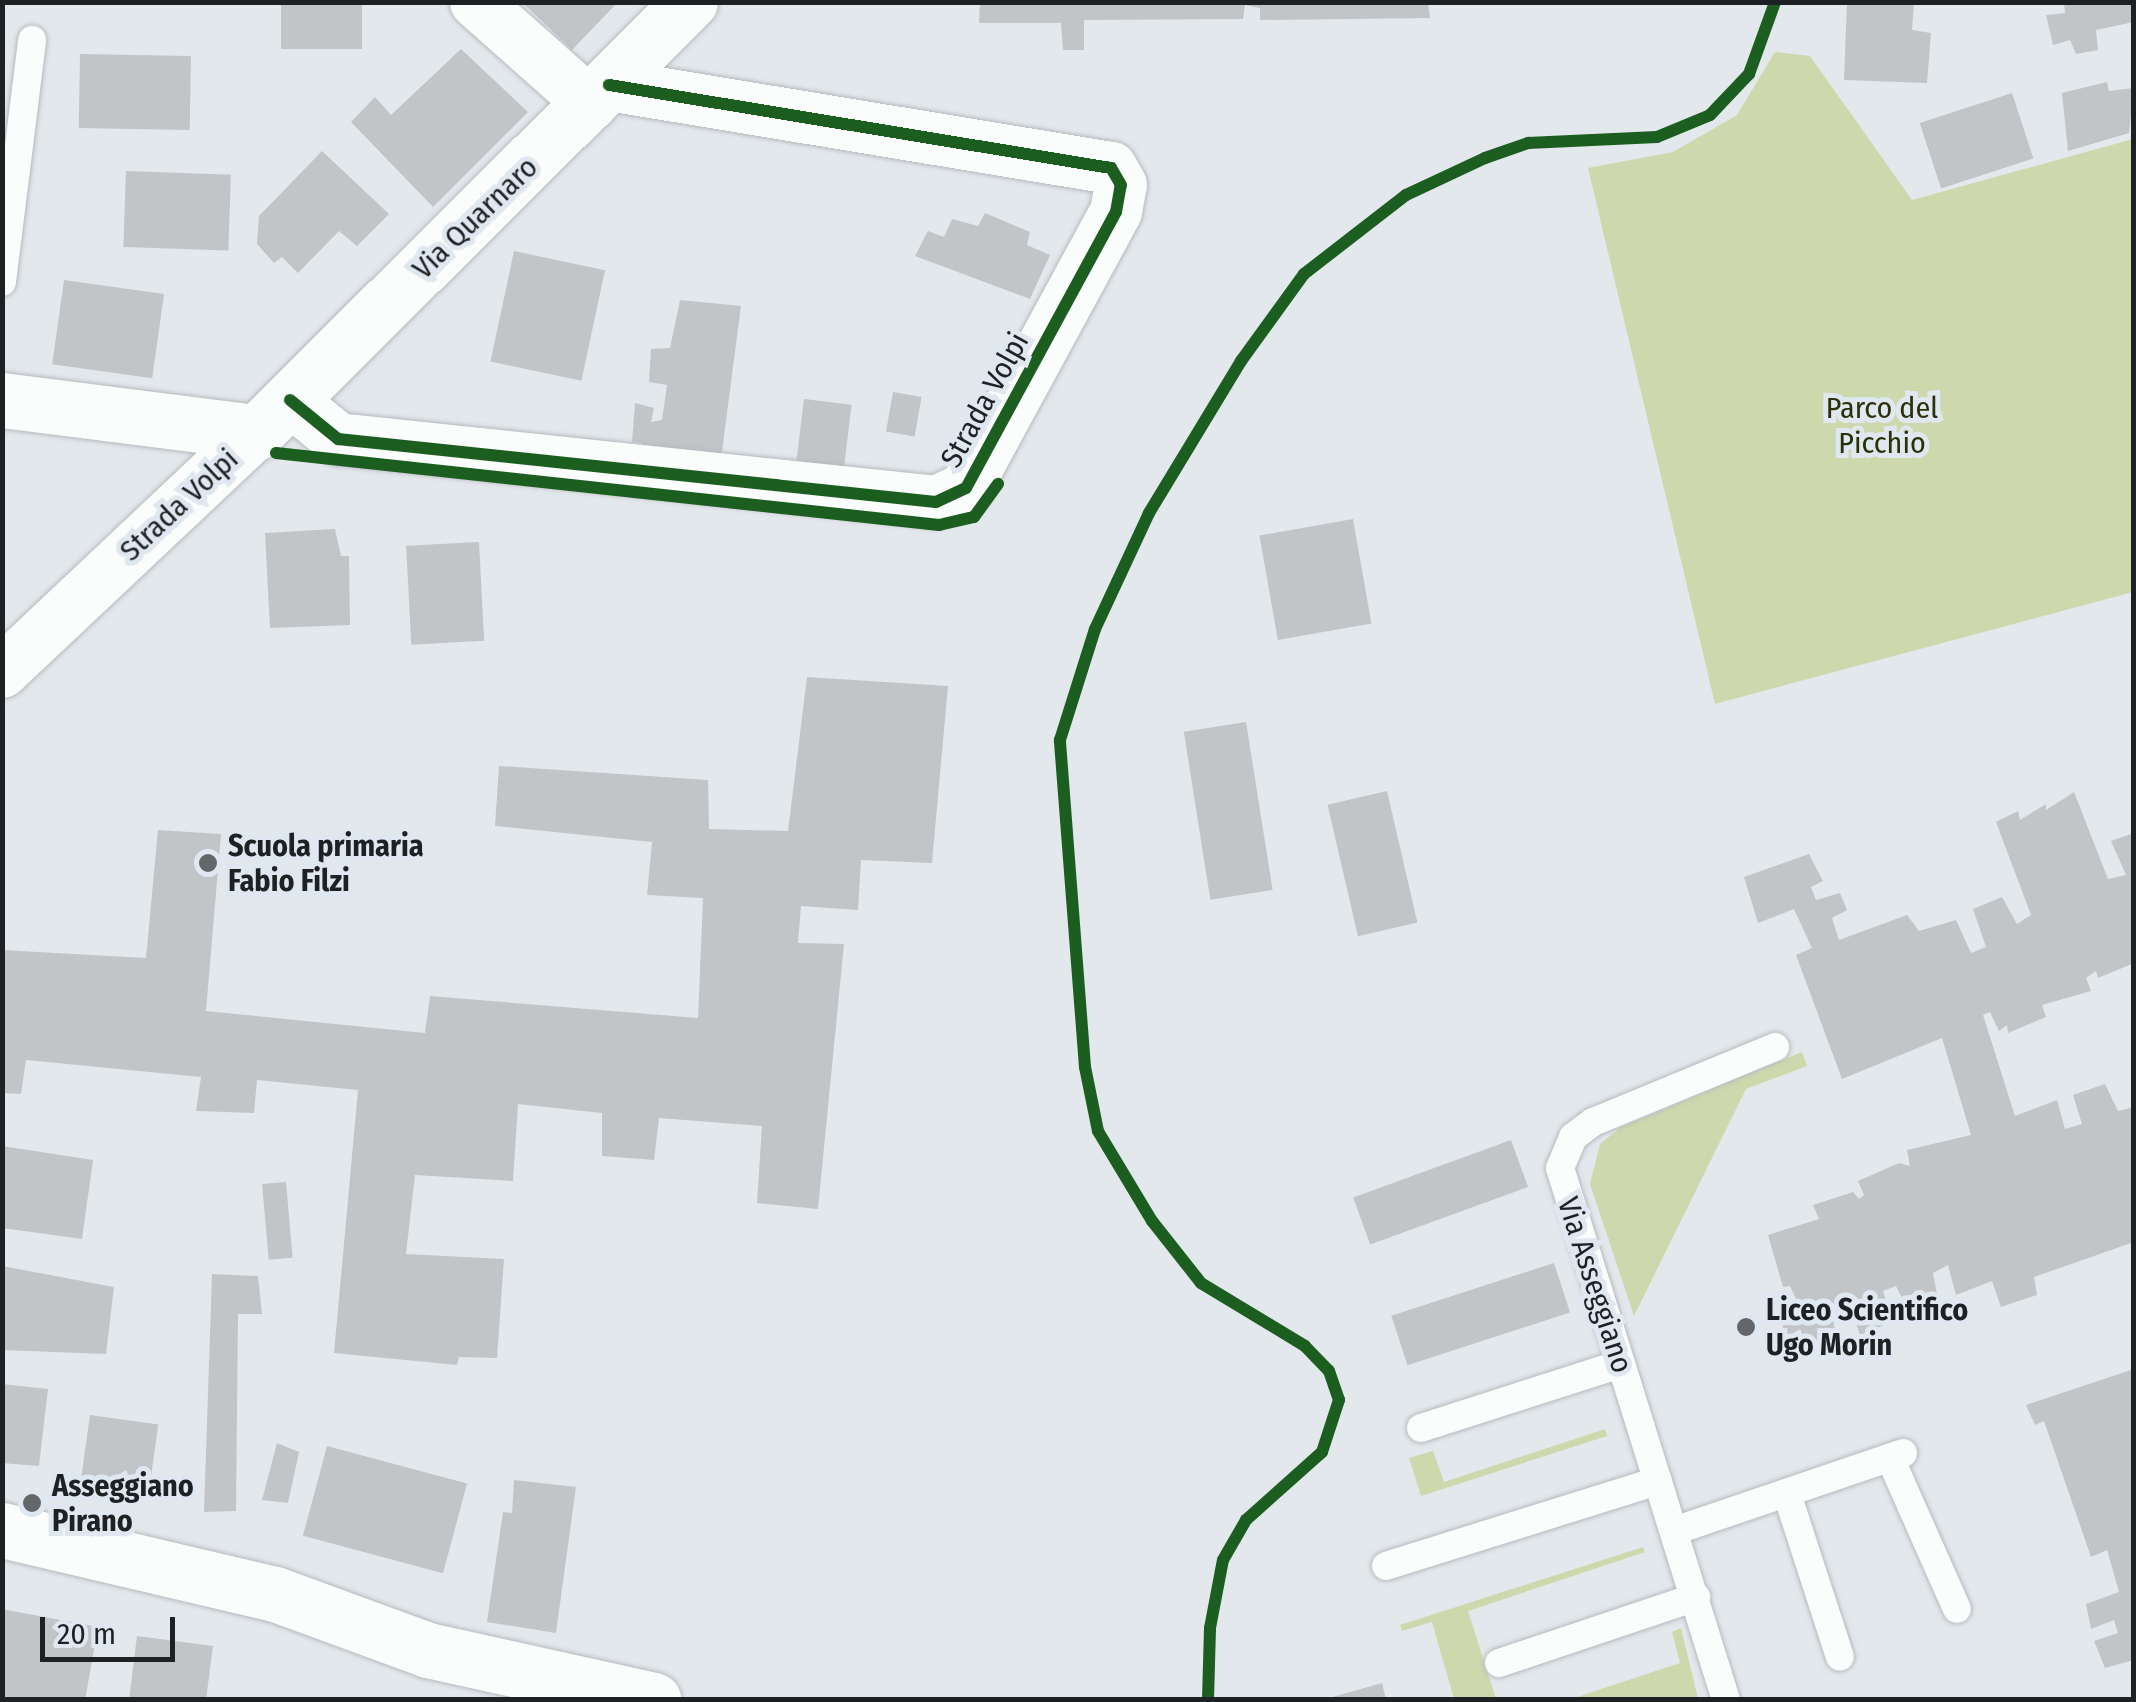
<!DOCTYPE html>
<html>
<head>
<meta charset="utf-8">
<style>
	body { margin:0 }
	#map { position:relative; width:2136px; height:1702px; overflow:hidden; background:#e3e8ec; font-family:"Fira Sans Condensed",sans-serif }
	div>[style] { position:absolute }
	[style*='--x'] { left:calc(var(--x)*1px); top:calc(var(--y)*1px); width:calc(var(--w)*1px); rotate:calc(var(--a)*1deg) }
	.green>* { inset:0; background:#ced8ad }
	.building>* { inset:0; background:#c1c5c8; transform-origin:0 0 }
	.roads { filter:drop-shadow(0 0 2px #b6babe) drop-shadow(0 0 2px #b6babe) }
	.lane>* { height:28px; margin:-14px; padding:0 14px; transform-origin:14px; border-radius:14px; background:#fbfcfc }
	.street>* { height:52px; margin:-26px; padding:0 26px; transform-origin:26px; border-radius:26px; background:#fbfcfc }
	.secondary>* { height:55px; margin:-27.5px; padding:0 27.5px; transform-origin:27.5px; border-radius:27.5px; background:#fbfcfc }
	.cycleway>* { height:12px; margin:-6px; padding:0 6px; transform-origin:6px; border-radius:6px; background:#1b5e20 }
	.dots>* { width:28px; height:28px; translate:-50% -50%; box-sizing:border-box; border:5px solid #dfe8f0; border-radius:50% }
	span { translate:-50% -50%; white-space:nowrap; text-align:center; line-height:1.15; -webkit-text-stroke:10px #dfe8f0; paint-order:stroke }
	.street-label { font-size:30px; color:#1e2124 }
	.park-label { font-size:30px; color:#2b3006 }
	.poi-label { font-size:30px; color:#1e2124; font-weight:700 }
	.left { translate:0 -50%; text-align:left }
	.frame { position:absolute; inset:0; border:5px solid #1e2124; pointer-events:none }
	.scale { position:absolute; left:40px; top:1617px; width:135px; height:45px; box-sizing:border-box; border:5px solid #1e2124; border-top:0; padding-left:12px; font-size:30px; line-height:35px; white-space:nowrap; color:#1e2124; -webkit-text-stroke:8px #dfe8f0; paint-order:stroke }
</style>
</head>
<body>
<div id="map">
	<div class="green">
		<div style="clip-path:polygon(1775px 52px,1810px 56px,1912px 200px,2133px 139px,2133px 592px,1715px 704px,1588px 168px,1673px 152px,1737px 115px)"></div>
		<div style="clip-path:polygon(1802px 1052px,1807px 1066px,1746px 1089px,1634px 1316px,1590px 1184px,1600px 1144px,1621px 1127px)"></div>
		<div style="clip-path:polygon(1605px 1429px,1607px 1436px,1421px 1496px,1409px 1458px,1433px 1451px,1444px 1482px)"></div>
		<div style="clip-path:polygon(1643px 1547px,1645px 1552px,1468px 1611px,1496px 1699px,1454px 1699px,1432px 1622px,1402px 1631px,1400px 1625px)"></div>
		<div style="clip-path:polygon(1681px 1628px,1698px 1699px,1571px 1699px,1680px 1663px,1672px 1632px)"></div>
	</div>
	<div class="building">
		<div style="left:281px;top:2px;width:81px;height:47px"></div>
		<div style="clip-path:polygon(522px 2px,618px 2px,572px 50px)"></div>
		<div style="clip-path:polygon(980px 2px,1428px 2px,1430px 18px,1260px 20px,1260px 8px,1245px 5px,1243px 19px,1084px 20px,1084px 50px,1063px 50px,1061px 23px,979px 23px)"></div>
		<div style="clip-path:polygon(1847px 2px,1914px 2px,1912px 30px,1931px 33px,1927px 83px,1844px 80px)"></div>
		<div style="clip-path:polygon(2064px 2px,2134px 2px,2134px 22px,2096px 30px,2098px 50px,2076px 54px,2070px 40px,2053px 45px,2046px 15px,2065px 13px)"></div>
		<div style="clip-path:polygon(461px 49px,528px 112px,433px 207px,351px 122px,375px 97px,391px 115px)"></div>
		<div style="left:80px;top:54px;width:111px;height:74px;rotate:1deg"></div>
		<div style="clip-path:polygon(2107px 82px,2109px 91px,2134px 88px,2129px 133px,2068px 151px,2062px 93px)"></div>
		<div style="left:2012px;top:93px;width:69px;height:97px;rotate:72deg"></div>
		<div style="clip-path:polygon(322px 151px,389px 214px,357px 246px,339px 231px,298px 273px,282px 257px,274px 263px,257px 244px,259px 216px)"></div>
		<div style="left:126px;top:171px;width:105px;height:76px;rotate:2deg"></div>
		<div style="clip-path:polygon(985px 213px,1030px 232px,1027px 245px,1050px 255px,1030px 299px,915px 256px,928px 231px,944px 237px,952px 219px,978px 226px)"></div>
		<div style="left:514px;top:251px;width:93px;height:113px;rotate:12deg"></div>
		<div style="left:64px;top:280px;width:101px;height:85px;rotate:8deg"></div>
		<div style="clip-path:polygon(680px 300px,741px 306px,721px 459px,641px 449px,642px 443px,632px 442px,635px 403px,654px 408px,651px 422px,662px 420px,667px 385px,649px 382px,651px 349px,670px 348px)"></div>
		<div style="left:893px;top:392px;width:29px;height:40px;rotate:10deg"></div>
		<div style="left:804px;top:399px;width:48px;height:70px;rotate:7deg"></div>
		<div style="left:1353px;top:519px;width:106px;height:95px;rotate:80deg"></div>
		<div style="clip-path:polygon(335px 529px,341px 556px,349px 556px,350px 625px,270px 628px,265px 533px)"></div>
		<div style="left:479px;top:542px;width:99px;height:73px;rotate:87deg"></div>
		<div style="clip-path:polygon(807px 677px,948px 686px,932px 863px,861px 860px,858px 910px,801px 906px,798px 943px,844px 944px,818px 1209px,757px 1203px,762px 1126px,659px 1118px,654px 1160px,602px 1156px,602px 1113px,518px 1104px,513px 1181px,415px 1175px,406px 1254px,504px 1259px,497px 1358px,459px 1357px,457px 1365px,334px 1353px,358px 1090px,257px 1080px,254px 1113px,196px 1111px,201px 1077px,26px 1060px,21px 1094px,2px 1093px,2px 950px,146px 958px,158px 830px,221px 834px,206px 1011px,425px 1033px,430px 996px,698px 1018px,703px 898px,647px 895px,652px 842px,495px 826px,499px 766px,708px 780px,709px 829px,788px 831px)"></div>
		<div style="left:1246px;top:722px;width:170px;height:63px;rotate:81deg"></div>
		<div style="left:1387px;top:791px;width:135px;height:61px;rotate:77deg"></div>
		<div style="clip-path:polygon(2074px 792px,2108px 879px,2126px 875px,2111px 841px,2134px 833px,2134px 963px,2098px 978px,2096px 971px,2086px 978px,2091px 991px,2042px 1005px,2046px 1017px,2008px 1033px,2007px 1025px,1999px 1031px,1990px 1012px,1983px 1015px,2015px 1116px,2057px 1100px,2065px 1129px,2082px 1124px,2073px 1095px,2105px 1084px,2118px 1111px,2134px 1107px,2134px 1242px,2034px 1277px,2037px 1295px,2001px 1307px,1992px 1281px,1956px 1295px,1948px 1265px,1933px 1273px,1938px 1299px,1909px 1312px,1896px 1286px,1883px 1291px,1892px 1322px,1860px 1335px,1852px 1311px,1833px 1320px,1839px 1347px,1792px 1362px,1779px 1312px,1798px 1303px,1790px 1286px,1783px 1287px,1768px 1235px,1819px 1219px,1813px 1205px,1853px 1192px,1859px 1199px,1864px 1195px,1858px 1181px,1899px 1163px,1910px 1166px,1907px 1150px,1971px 1135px,1942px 1038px,1842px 1079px,1796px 955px,1812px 948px,1794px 909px,1758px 923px,1744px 877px,1809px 854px,1823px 881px,1811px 887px,1816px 900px,1840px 893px,1847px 910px,1832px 918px,1839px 940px,1907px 915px,1919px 931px,1956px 920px,1971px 953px,1986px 947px,1973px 909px,2002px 897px,2017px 924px,2031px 915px,1996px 822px,2018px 811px,2020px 820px,2046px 804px,2046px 810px)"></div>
		<div style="left:1511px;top:1140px;width:50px;height:168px;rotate:70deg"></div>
		<div style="clip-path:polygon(2px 1146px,93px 1160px,82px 1239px,2px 1228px)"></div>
		<div style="left:286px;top:1182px;width:76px;height:24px;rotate:85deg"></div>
		<div style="left:1554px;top:1263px;width:52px;height:171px;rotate:72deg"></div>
		<div style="clip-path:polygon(2px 1266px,114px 1287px,106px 1354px,2px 1350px)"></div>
		<div style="clip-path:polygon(212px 1274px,258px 1276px,262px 1314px,238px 1314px,236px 1511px,204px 1512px)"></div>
		<div style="clip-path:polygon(2134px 1369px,2134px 1660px,2105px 1668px,2094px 1641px,2118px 1633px,2114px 1620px,2091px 1629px,2086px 1604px,2119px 1592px,2107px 1550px,2091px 1557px,2044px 1421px,2035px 1425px,2026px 1405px)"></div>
		<div style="clip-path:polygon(2px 1384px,48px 1389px,39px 1466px,2px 1463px)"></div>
		<div style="left:90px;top:1415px;width:69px;height:75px;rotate:8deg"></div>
		<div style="clip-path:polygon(277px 1443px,299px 1452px,288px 1503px,262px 1500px)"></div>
		<div style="left:327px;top:1446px;width:145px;height:93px;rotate:15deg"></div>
		<div style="clip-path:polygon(514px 1480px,576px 1487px,556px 1633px,487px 1622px,503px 1512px,512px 1513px)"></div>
		<div style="clip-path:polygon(2px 1609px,98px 1627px,85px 1700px,2px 1700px)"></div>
		<div style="clip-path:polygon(137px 1636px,213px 1646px,206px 1700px,129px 1700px)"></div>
		<div style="clip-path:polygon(1382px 1683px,1386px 1700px,1329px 1700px,1329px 1698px)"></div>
	</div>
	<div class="roads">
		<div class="lane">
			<div style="--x:2;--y:282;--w:244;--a:-82.9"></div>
			<div style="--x:1421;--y:1428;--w:209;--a:-17.8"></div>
			<div style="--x:1890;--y:1458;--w:165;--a:66.1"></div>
			<div style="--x:1787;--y:1494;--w:171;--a:72"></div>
			<div style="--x:1674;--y:1531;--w:242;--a:-18.8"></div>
			<div style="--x:1386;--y:1566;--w:285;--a:-17.4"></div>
			<div style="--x:1499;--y:1663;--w:208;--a:-18.5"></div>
			<div style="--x:1726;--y:1700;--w:557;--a:-107.33"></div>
			<div style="--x:1560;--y:1168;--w:34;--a:-67"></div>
			<div style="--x:1573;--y:1137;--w:25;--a:-37"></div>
			<div style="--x:1593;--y:1122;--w:197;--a:-22.4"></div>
		</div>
		<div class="street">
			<div style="--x:476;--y:2;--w:154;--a:41.6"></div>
			<div style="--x:290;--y:400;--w:62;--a:39.1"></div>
			<div style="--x:338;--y:439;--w:601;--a:6.01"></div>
			<div style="--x:936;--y:502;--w:33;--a:-25"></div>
			<div style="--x:966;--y:488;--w:314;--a:-61.5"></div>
			<div style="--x:1116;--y:212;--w:27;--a:-80"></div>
			<div style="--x:1121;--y:185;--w:20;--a:-120"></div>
			<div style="--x:1111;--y:168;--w:509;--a:-170.61"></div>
			<div style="--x:2;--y:672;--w:350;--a:-43.3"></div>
		</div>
		<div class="secondary">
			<div style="--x:2;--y:400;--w:257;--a:7.2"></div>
			<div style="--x:257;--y:432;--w:610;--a:-44.8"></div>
			<div style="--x:2;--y:1530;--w:280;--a:13.2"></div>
			<div style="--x:275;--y:1594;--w:163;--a:20.1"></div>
			<div style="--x:428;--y:1650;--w:231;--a:12.5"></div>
		</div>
	</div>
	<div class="cycleway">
		<div style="--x:290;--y:400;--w:62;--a:39.1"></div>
		<div style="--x:338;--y:439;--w:601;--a:6.01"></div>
		<div style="--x:936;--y:502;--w:33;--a:-25"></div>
		<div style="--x:966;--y:488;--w:314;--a:-61.5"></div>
		<div style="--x:1116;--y:212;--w:27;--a:-80"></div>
		<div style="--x:1121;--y:185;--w:20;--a:-120"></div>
		<div style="--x:1111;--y:168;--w:509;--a:-170.61"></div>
		<div style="--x:276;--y:453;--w:667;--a:6.2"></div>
		<div style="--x:939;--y:525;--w:36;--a:-13"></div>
		<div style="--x:974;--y:517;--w:41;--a:-54"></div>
		<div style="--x:1208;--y:1700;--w:72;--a:-88.4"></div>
		<div style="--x:1210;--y:1628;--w:69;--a:-79.2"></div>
		<div style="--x:1223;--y:1560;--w:46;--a:-60.1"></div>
		<div style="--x:1246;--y:1520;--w:102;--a:-41.8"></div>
		<div style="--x:1322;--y:1452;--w:55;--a:-71.9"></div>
		<div style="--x:1339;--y:1400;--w:31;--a:-109"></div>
		<div style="--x:1329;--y:1371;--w:35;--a:-134"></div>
		<div style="--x:1305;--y:1346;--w:122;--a:-148.8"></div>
		<div style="--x:1201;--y:1283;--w:79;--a:-128.3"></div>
		<div style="--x:1152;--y:1221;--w:105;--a:-121"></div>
		<div style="--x:1098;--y:1131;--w:65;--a:-101.5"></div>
		<div style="--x:1085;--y:1067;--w:328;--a:-94.4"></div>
		<div style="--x:1060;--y:740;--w:116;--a:-72.5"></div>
		<div style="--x:1095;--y:629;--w:128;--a:-65"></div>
		<div style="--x:1149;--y:513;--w:178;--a:-58.8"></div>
		<div style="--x:1241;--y:361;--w:107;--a:-54.1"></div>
		<div style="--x:1304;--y:274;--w:129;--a:-37.8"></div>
		<div style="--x:1406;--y:195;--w:87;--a:-25.1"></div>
		<div style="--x:1485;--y:158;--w:46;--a:-19.2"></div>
		<div style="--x:1528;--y:143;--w:129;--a:-2.7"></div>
		<div style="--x:1657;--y:137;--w:57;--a:-22.5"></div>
		<div style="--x:1710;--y:115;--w:57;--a:-46.4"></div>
		<div style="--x:1749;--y:74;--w:77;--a:-70.1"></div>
	</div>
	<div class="dots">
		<div style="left:208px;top:863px;background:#63676a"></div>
		<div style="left:1746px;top:1327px;background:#63676a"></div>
		<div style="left:32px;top:1503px;background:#63676a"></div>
	</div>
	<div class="street-label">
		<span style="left:475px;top:218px;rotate:-44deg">Via Quarnaro</span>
		<span style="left:985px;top:400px;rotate:-61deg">Strada Volpi</span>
		<span style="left:179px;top:505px;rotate:-43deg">Strada Volpi</span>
		<span style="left:1595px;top:1285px;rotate:72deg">Via Asseggiano</span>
	</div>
	<div class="park-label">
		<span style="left:1882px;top:425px">Parco del<br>Picchio</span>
	</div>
	<div class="poi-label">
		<span class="left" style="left:228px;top:863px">Scuola primaria<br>Fabio Filzi</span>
		<span class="left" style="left:1766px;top:1327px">Liceo Scientifico<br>Ugo Morin</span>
		<span class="left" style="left:52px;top:1503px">Asseggiano<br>Pirano</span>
	</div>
	<div class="frame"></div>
	<div class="scale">20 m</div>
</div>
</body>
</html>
